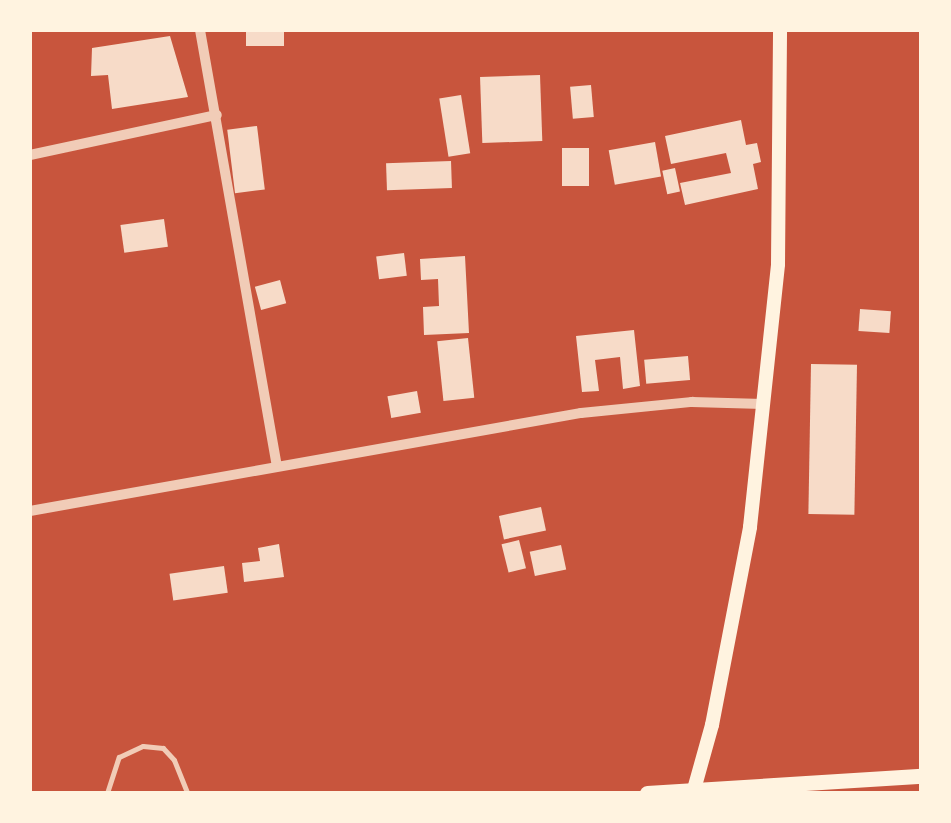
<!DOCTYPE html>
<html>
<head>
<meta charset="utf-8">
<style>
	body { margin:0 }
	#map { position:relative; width:951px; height:823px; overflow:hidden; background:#c8553d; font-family:Barlow,sans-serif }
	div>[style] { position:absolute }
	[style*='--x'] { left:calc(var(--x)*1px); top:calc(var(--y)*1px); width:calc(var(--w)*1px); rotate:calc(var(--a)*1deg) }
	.building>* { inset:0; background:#f7dbc8; transform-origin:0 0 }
	.service>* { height:5px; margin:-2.5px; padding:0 2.5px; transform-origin:2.5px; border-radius:2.5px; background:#f1ccb7 }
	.minor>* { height:10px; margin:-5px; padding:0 5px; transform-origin:5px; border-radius:5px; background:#f1ccb7 }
	.secondary>* { height:14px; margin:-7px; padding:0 7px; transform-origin:7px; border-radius:7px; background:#fff3e0 }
	.trunk>* { height:15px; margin:-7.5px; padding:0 7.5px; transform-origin:7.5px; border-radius:7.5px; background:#fff3e0 }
	span { translate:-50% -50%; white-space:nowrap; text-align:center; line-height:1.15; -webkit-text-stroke:8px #fff3e0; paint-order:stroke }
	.frame { position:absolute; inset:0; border:32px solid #fff3e0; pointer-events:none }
</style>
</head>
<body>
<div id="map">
	<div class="building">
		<div style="left:246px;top:30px;width:38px;height:16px"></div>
		<div style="clip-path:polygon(170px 36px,188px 97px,112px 109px,108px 75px,91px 76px,92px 48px)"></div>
		<div style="left:540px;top:75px;width:66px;height:60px;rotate:88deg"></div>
		<div style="left:591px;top:85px;width:32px;height:21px;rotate:85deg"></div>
		<div style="left:461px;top:95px;width:59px;height:22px;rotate:81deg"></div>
		<div style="clip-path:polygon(741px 120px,746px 145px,757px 143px,761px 162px,753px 164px,758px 189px,685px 205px,680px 183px,731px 173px,726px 153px,671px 164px,665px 136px)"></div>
		<div style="left:257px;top:126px;width:64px;height:30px;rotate:83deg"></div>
		<div style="left:655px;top:142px;width:35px;height:47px;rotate:80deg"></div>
		<div style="left:562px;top:148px;width:27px;height:38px"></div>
		<div style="left:451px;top:161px;width:27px;height:65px;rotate:88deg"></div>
		<div style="left:675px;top:168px;width:24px;height:13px;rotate:78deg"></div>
		<div style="left:164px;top:219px;width:28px;height:44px;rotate:82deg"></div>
		<div style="left:404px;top:253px;width:23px;height:28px;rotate:83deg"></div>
		<div style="clip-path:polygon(465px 256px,469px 333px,424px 335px,423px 307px,439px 306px,438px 279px,421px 280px,420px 259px)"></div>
		<div style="left:280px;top:280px;width:24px;height:26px;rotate:75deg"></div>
		<div style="left:860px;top:309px;width:31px;height:22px;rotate:4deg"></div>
		<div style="clip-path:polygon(634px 330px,640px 386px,623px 389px,620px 357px,595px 360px,599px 391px,582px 392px,576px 336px)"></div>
		<div style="left:468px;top:338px;width:60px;height:31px;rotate:84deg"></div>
		<div style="left:688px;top:356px;width:24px;height:44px;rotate:85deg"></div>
		<div style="left:811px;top:364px;width:46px;height:150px;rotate:1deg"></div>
		<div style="left:417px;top:391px;width:22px;height:30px;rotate:80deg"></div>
		<div style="left:541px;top:507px;width:24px;height:43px;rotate:78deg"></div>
		<div style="left:519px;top:540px;width:29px;height:18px;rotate:76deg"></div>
		<div style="clip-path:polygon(279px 544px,284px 577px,244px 582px,242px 563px,260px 561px,258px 548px)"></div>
		<div style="left:561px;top:545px;width:25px;height:32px;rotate:78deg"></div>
		<div style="left:224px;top:566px;width:27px;height:55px;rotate:82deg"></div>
	</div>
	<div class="service">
		<div style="--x:107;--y:793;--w:38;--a:-72"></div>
		<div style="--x:119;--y:757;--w:26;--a:-25"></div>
		<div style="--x:143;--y:746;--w:20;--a:6"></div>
		<div style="--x:163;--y:748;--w:16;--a:47"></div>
		<div style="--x:174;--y:760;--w:35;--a:68"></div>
	</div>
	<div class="minor">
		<div style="--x:200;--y:30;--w:443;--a:80"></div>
		<div style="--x:30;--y:155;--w:191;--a:-12.1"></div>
		<div style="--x:30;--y:511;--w:560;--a:-10.09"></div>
		<div style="--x:581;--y:413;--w:112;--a:-5.7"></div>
		<div style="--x:692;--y:402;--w:71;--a:1.6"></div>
	</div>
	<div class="secondary">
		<div style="--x:693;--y:793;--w:71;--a:-74.4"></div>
		<div style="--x:712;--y:725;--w:202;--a:-79.1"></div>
		<div style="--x:750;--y:527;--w:264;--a:-83.9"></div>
		<div style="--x:778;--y:264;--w:234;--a:-89.5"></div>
	</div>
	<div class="trunk">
		<div style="--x:647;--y:793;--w:275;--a:-3.6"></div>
	</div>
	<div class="frame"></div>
</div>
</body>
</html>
